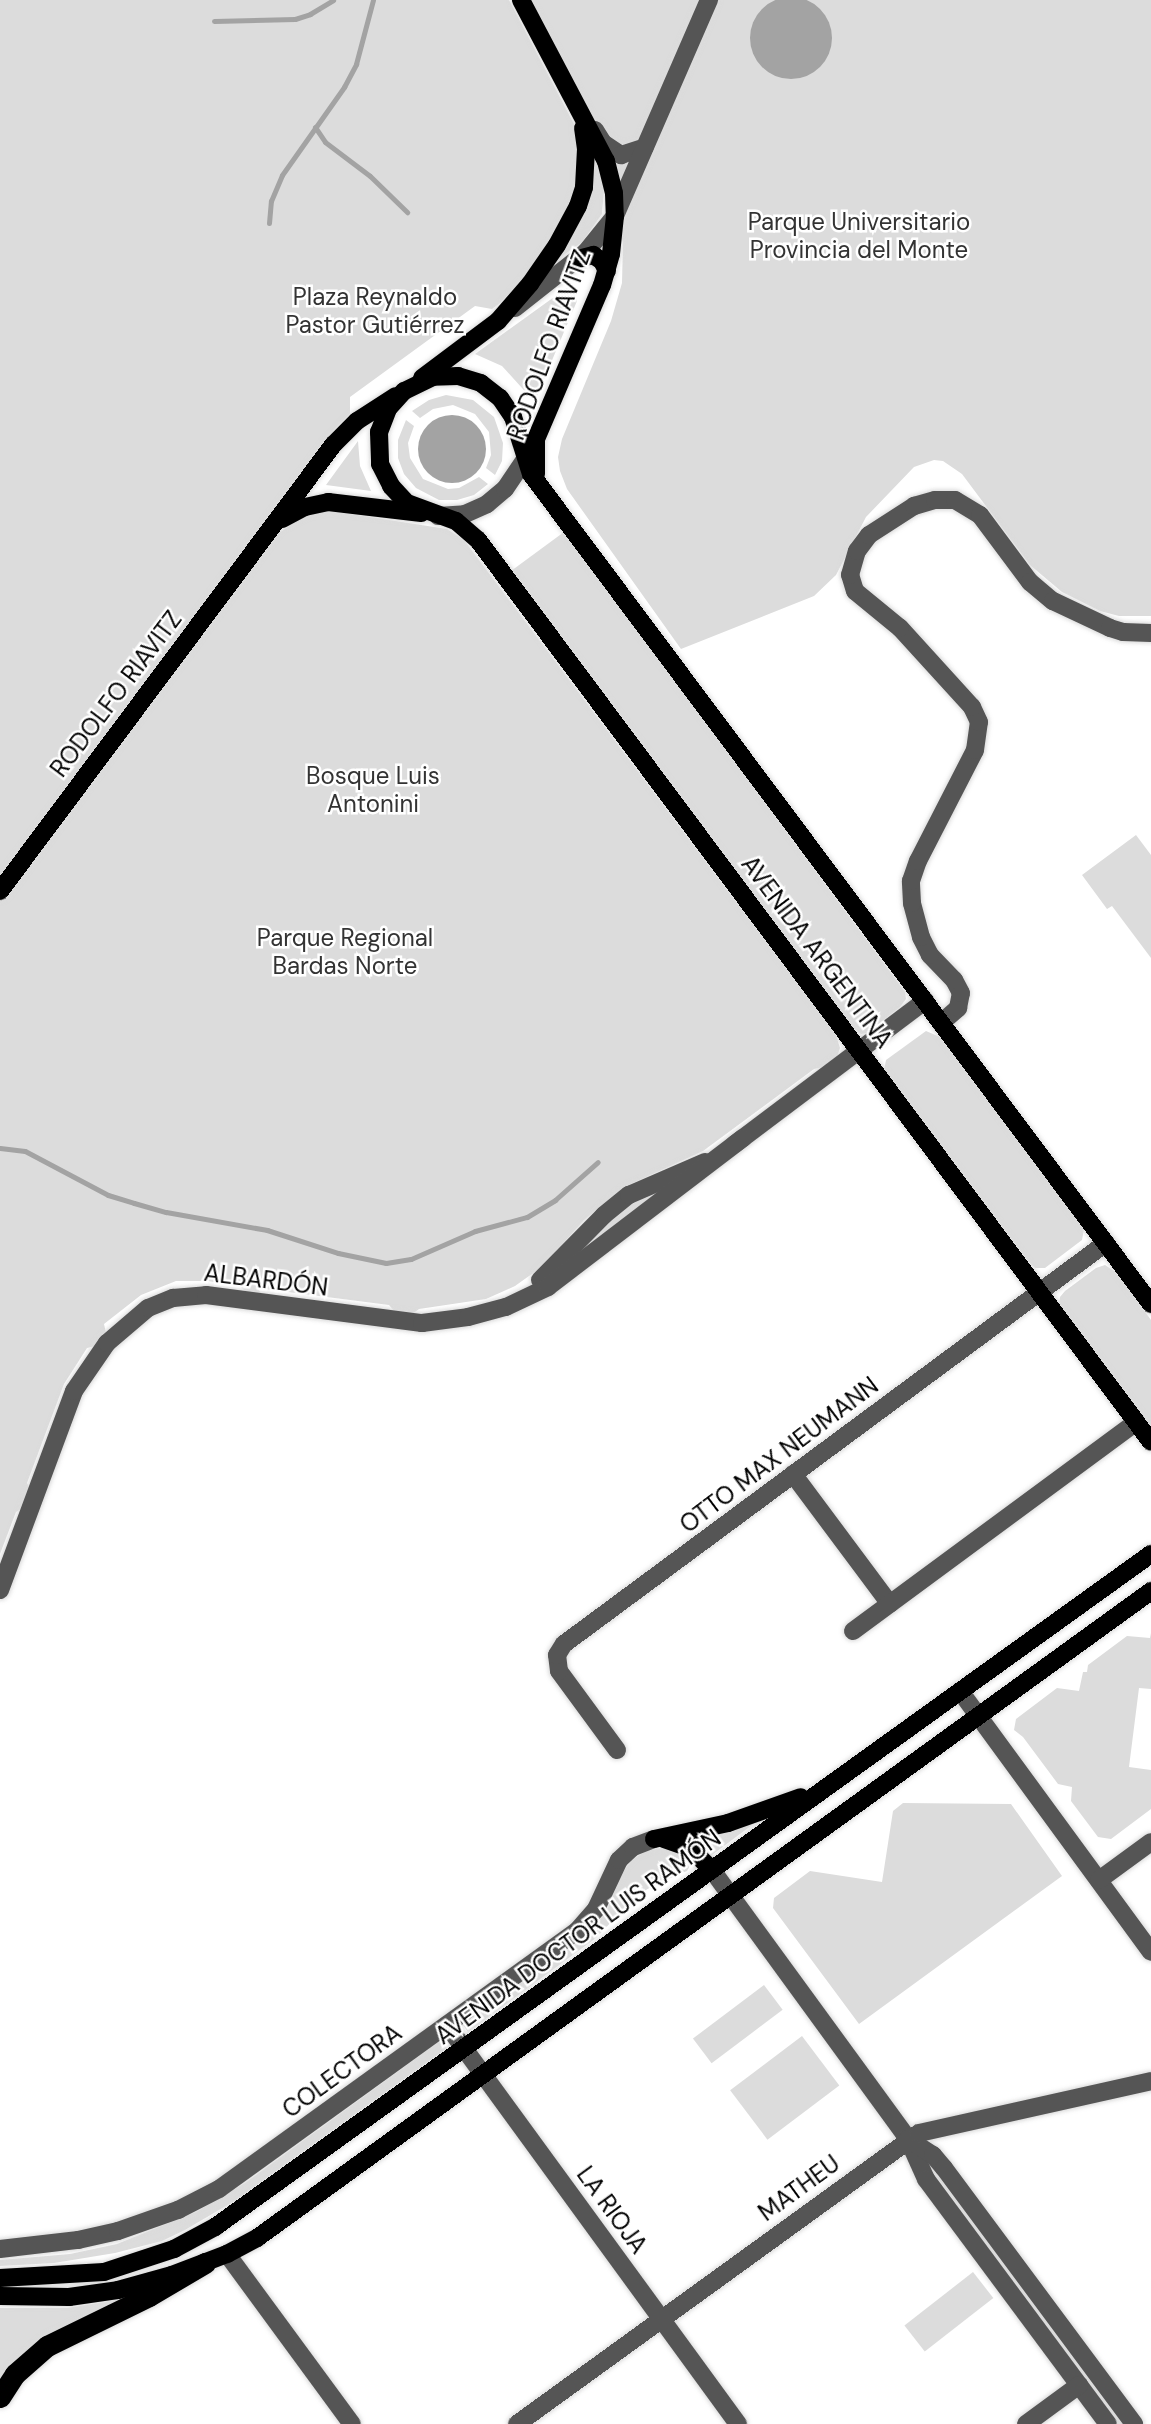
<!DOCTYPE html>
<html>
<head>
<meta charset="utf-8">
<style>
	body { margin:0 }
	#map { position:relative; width:1151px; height:2424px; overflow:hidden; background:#fff; font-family:"DM Sans",sans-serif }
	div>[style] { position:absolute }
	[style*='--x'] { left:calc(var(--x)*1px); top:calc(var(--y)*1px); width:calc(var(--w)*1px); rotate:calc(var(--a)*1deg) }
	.green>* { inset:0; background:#dcdcdc; transform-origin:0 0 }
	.water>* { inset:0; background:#a3a3a3 }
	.round { border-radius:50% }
	.stream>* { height:5px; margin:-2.5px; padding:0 2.5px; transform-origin:2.5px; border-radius:2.5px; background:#a3a3a3 }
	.roads { filter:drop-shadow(0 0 2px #dbdbdb) drop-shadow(0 0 2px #dbdbdb) }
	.minor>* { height:18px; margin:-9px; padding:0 9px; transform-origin:9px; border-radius:9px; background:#555 }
	.major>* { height:18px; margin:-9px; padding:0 9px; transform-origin:9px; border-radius:9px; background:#000 }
	.highway>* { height:21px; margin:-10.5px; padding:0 10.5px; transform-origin:10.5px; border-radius:10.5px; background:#000 }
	span { translate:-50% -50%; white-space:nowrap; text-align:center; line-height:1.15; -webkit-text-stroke:5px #fff; paint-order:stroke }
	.park-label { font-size:24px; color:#333 }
	.street-label { font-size:24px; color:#000 }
</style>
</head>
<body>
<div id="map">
	<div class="green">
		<div style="clip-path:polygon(0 0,509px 0,575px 126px,578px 141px,576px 190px,563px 222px,527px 275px,500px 303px,492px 309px,475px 306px,350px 397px,350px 414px,334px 430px,265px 523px,279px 533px,308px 513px,331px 511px,447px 529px,464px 540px,836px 1035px,840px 1048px,837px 1057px,824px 1067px,814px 1069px,703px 1151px,624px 1187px,584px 1220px,557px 1250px,555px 1259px,544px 1270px,536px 1271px,515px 1286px,486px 1299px,419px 1309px,412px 1314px,396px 1313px,389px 1305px,257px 1288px,262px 1294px,246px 1292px,240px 1286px,208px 1281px,176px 1281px,141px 1295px,104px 1324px,106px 1333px,95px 1346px,87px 1348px,64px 1384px,27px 1483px,31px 1491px,25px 1506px,16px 1512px,0 1554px)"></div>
		<div style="clip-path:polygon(521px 0,1151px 0,1151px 616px,1119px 616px,1100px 611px,1062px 592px,1030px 565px,962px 474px,943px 461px,934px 460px,914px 467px,866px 517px,836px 575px,814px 596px,681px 649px,567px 489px,560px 471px,558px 457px,562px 439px,611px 321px,622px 283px,623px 242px,615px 216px,614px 193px)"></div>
		<div style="clip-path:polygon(592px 153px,596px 155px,604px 188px,602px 214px,582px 242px,551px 264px)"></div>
		<div style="clip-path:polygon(568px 287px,574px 290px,577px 301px,537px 396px,531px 398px,502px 366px,475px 354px)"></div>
		<div style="clip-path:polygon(446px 395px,473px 400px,494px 417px,503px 443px,502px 461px,495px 475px,486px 468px,491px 455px,489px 432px,475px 414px,453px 405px,433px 409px,420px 418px,412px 411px,429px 400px)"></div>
		<div style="clip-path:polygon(406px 420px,414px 426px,408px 443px,410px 458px,423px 479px,448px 489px,459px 488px,479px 477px,488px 484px,474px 495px,457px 500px,439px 500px,416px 488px,404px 474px,398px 458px,398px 440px)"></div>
		<div style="clip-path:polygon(358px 441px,360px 466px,371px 491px,326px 485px)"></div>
		<div style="clip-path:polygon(564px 532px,905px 992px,906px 999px,900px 1007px,867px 1033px,861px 1034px,853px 1028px,511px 571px)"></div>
		<div style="clip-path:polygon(1136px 835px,1151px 855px,1151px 958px,1112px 906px,1107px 909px,1082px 875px)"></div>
		<div style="clip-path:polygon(926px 1031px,940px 1037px,1084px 1229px,1082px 1240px,1045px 1268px,1035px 1268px,1028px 1261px,884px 1071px,886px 1060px)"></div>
		<div style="clip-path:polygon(692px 1175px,583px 1257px,579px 1252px,623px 1206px)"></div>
		<div style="clip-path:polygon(1105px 1265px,1117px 1273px,1151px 1320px,1151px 1432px,1059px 1305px,1060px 1297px,1065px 1291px,1096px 1268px)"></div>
		<div style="clip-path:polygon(1151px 1633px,1151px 1689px,1139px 1688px,1129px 1767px,1151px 1770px,1151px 1809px,1111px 1839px,1098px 1837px,1071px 1801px,1072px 1787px,1058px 1784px,1023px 1737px,1014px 1730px,1016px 1719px,1057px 1688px,1079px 1691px,1083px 1672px,1087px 1672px,1088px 1665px,1127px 1636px,1150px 1638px)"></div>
		<div style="clip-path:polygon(903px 1803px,1011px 1804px,1062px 1876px,859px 2024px,773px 1908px,774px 1898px,810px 1871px,882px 1882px,893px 1811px)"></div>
		<div style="clip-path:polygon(760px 1819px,708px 1858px,687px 1836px)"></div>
		<div style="clip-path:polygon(667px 1847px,688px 1856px,691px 1864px,687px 1871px,654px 1885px,635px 1897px,596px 1938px,468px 2032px,463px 2025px,593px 1929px,608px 1908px,619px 1877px,632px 1860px,646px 1851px)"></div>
		<div style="left:764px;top:1985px;width:31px;height:89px;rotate:53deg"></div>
		<div style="left:802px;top:2036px;width:62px;height:90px;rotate:53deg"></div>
		<div style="clip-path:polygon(440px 2041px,447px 2048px,236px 2200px,185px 2230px,162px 2241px,115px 2253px,54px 2263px,0 2266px,0 2260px,70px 2254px,117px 2244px,196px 2212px,245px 2183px)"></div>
		<div style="clip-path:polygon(937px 2177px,941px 2177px,1127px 2424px,1115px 2424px)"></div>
		<div style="left:973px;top:2272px;width:33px;height:87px;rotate:52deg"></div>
		<div style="clip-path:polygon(132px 2298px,0 2384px,0 2308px,67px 2308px)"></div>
	</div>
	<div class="water">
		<div class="round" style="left:750px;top:-3px;width:82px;height:82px"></div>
		<div class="round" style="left:418px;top:415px;width:68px;height:68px"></div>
	</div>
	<div class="stream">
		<div style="--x:214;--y:21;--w:81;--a:-1.4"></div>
		<div style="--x:295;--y:19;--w:16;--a:-18"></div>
		<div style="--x:310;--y:14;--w:27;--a:-31"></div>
		<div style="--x:315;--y:127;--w:18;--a:56"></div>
		<div style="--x:325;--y:142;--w:56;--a:37.1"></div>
		<div style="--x:370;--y:176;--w:52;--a:44.2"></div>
		<div style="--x:269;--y:223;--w:22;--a:-85"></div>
		<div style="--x:271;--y:201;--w:28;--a:-67"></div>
		<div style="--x:282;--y:175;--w:108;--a:-54.8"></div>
		<div style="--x:344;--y:87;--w:26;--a:-62"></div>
		<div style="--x:356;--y:64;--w:66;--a:-75.1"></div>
		<div style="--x:0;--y:1148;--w:25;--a:7"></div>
		<div style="--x:25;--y:1151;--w:94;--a:27.9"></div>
		<div style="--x:108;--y:1195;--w:27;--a:17"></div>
		<div style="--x:134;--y:1203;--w:33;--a:16"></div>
		<div style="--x:166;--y:1212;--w:103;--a:10.1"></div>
		<div style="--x:267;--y:1230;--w:75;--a:17.9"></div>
		<div style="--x:338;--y:1253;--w:49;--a:11.8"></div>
		<div style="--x:386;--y:1263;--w:25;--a:-9"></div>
		<div style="--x:411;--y:1259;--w:70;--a:-23.6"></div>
		<div style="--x:475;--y:1231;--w:54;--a:-15.1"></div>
		<div style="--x:527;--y:1217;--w:33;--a:-31"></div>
		<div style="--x:555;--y:1200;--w:57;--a:-41.5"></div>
	</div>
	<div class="roads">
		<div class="minor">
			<div style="--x:595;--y:130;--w:15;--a:58"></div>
			<div style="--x:603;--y:143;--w:22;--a:34"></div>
			<div style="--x:621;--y:155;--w:25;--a:-18"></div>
			<div style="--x:515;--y:308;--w:90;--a:-38.3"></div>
			<div style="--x:586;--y:252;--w:46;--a:-51.1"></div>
			<div style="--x:615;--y:216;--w:236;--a:-66.5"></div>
			<div style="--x:438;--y:516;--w:27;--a:-4"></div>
			<div style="--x:465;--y:514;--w:24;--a:-24"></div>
			<div style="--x:487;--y:504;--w:23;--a:-40"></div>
			<div style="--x:505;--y:489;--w:34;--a:-56"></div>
			<div style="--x:941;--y:1023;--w:23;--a:-41"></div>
			<div style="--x:958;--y:1008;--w:15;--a:-79"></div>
			<div style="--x:961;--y:993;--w:15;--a:-118"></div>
			<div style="--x:954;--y:980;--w:35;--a:-134"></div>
			<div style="--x:930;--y:955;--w:20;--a:-117"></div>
			<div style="--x:921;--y:937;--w:35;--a:-105"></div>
			<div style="--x:912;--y:903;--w:22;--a:-93"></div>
			<div style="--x:911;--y:881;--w:21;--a:-71"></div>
			<div style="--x:918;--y:861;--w:125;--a:-62.8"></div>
			<div style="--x:975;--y:750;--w:28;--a:-82"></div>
			<div style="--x:979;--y:722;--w:17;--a:-115"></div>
			<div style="--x:972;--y:707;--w:107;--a:-132.3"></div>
			<div style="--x:900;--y:628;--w:58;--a:-140.6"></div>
			<div style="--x:855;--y:591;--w:17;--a:-107"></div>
			<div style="--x:850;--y:575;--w:25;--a:-74"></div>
			<div style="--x:857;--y:551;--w:20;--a:-53"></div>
			<div style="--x:869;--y:535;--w:54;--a:-32.8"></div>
			<div style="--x:914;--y:506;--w:22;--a:-16"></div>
			<div style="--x:935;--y:500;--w:20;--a:0"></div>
			<div style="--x:955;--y:500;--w:29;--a:31"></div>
			<div style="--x:980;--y:515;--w:84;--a:53.3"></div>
			<div style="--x:1030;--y:582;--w:30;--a:40"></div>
			<div style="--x:1053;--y:601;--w:63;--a:25.3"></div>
			<div style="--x:1110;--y:628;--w:14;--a:17"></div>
			<div style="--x:1123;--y:632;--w:28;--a:2"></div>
			<div style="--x:735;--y:1144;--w:238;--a:-37"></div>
			<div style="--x:540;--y:1280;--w:91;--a:-45.4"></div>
			<div style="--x:604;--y:1215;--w:32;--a:-39"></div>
			<div style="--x:629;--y:1195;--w:83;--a:-23.5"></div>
			<div style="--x:793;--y:1474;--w:162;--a:53.3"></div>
			<div style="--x:0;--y:1590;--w:212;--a:-69.6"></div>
			<div style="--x:74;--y:1391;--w:58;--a:-55.5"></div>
			<div style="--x:107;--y:1343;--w:54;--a:-40.5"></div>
			<div style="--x:148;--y:1308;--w:27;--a:-22"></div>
			<div style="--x:173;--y:1298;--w:33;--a:-5"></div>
			<div style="--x:206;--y:1295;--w:218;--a:7.4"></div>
			<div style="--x:422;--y:1323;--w:46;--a:-7.4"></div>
			<div style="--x:468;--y:1317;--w:39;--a:-15"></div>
			<div style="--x:506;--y:1307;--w:47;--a:-25.5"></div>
			<div style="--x:548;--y:1287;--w:245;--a:-37.4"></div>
			<div style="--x:853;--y:1631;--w:352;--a:-36.4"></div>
			<div style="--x:960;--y:1691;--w:323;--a:53.8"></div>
			<div style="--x:617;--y:1750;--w:98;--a:-126.3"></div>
			<div style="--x:559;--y:1671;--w:16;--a:-97"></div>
			<div style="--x:557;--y:1655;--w:13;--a:-58"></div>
			<div style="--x:564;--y:1644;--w:674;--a:-36.5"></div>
			<div style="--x:712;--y:1870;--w:333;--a:53.9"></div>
			<div style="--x:908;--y:2139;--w:44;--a:65.8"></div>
			<div style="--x:926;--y:2179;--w:305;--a:53.4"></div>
			<div style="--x:1099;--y:1880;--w:64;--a:-36.2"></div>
			<div style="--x:447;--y:2025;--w:494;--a:53.9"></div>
			<div style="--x:908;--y:2139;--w:30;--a:33"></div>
			<div style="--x:933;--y:2155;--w:17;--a:50"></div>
			<div style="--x:944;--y:2168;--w:319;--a:53.4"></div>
			<div style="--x:0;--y:2249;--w:79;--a:-6.6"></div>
			<div style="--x:78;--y:2240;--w:41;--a:-12.7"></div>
			<div style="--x:118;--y:2231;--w:64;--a:-19.3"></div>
			<div style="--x:178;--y:2210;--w:46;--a:-27.1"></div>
			<div style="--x:219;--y:2189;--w:441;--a:-35.8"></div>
			<div style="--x:577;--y:1931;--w:29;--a:-49"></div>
			<div style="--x:596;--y:1909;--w:54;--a:-64.9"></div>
			<div style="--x:619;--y:1860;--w:19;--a:-43"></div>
			<div style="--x:633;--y:1847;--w:22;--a:-21"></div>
			<div style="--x:227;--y:2254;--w:211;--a:53.7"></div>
			<div style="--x:517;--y:2424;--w:496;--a:-35.9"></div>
			<div style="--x:919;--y:2133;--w:238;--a:-12.6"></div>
			<div style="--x:1026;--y:2424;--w:66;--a:-36.3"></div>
		</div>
		<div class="major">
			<div style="--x:521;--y:0;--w:182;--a:62.2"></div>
			<div style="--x:606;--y:161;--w:33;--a:76"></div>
			<div style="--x:614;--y:193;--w:23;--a:88"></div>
			<div style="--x:615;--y:216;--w:38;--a:96"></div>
			<div style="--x:611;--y:254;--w:32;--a:106"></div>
			<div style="--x:602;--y:285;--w:168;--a:113.2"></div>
			<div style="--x:536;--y:439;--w:35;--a:90"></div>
			<div style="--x:578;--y:259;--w:16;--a:-15"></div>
			<div style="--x:593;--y:255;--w:11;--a:34"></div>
			<div style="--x:602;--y:261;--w:11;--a:63"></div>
			<div style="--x:422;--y:378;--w:95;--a:-36.9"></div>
			<div style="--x:498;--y:321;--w:49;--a:-49.1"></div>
			<div style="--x:530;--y:284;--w:47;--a:-55.3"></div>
			<div style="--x:557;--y:245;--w:44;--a:-61.7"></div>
			<div style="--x:578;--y:206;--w:20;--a:-72"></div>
			<div style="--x:584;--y:187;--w:38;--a:-87"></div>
			<div style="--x:586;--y:149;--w:21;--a:-98"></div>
			<div style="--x:282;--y:519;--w:26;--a:-28"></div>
			<div style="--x:305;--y:507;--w:24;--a:-12"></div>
			<div style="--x:328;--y:502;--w:94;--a:6.7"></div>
			<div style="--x:0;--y:891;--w:557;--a:-53.25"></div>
			<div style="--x:333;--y:445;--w:34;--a:-45"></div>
			<div style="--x:357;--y:421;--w:46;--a:-32.7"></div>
			<div style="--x:1151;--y:1304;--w:1036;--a:-126.76"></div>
			<div style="--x:531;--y:474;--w:60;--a:-107.5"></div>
			<div style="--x:513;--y:417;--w:23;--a:-124"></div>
			<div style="--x:500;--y:398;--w:24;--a:-142"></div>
			<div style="--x:481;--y:383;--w:24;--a:-163"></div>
			<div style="--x:458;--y:376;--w:25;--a:178"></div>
			<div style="--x:433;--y:377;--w:32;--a:154"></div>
			<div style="--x:404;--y:391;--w:24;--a:132"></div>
			<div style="--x:388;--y:409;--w:25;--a:111"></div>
			<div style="--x:379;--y:432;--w:32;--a:88"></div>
			<div style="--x:380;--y:464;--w:25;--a:63"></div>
			<div style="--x:391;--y:486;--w:23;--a:47"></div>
			<div style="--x:407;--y:503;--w:52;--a:20.2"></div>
			<div style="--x:456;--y:521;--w:29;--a:41"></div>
			<div style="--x:478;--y:540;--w:1125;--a:53.27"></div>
			<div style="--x:654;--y:1839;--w:76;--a:-12.2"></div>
			<div style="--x:728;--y:1823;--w:77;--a:-19.6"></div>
			<div style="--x:664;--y:1839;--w:28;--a:19"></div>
			<div style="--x:690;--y:1848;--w:31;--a:45"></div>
			<div style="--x:0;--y:2278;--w:104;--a:-3.3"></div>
			<div style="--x:104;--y:2272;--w:74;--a:-18.2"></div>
			<div style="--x:174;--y:2249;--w:47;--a:-28.2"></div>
			<div style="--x:215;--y:2227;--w:1153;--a:-35.72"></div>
			<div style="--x:0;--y:2296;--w:69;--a:0.8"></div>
			<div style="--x:69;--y:2297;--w:49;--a:-8.1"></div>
			<div style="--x:118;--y:2290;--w:56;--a:-15.5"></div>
			<div style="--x:172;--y:2275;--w:59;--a:-20.9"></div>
			<div style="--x:227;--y:2254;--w:34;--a:-28"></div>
			<div style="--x:257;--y:2238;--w:1104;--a:-35.89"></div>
		</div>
		<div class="highway">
			<div style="--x:0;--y:2397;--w:27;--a:-57"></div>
			<div style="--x:15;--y:2374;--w:43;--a:-41.2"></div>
			<div style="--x:47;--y:2346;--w:114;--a:-26.1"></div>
			<div style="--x:149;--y:2296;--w:65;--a:-30.5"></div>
		</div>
	</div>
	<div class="park-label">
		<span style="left:859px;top:236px">Parque Universitario<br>Provincia del Monte</span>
		<span style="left:375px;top:311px">Plaza Reynaldo<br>Pastor Gutiérrez</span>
		<span style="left:373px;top:790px">Bosque Luis<br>Antonini</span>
		<span style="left:345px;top:952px">Parque Regional<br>Bardas Norte</span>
	</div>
	<div class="street-label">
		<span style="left:549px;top:345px;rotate:-70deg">RODOLFO RIAVITZ</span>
		<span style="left:116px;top:694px;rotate:-53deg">RODOLFO RIAVITZ</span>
		<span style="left:817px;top:952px;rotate:53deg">AVENIDA ARGENTINA</span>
		<span style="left:266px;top:1280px;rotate:7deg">ALBARDÓN</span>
		<span style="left:779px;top:1455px;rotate:-37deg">OTTO MAX NEUMANN</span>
		<span style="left:578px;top:1937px;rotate:-36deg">AVENIDA DOCTOR LUIS RAMÓN</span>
		<span style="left:342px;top:2071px;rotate:-36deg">COLECTORA</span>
		<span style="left:799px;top:2188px;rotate:-36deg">MATHEU</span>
		<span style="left:612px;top:2210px;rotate:54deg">LA RIOJA</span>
	</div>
</div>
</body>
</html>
